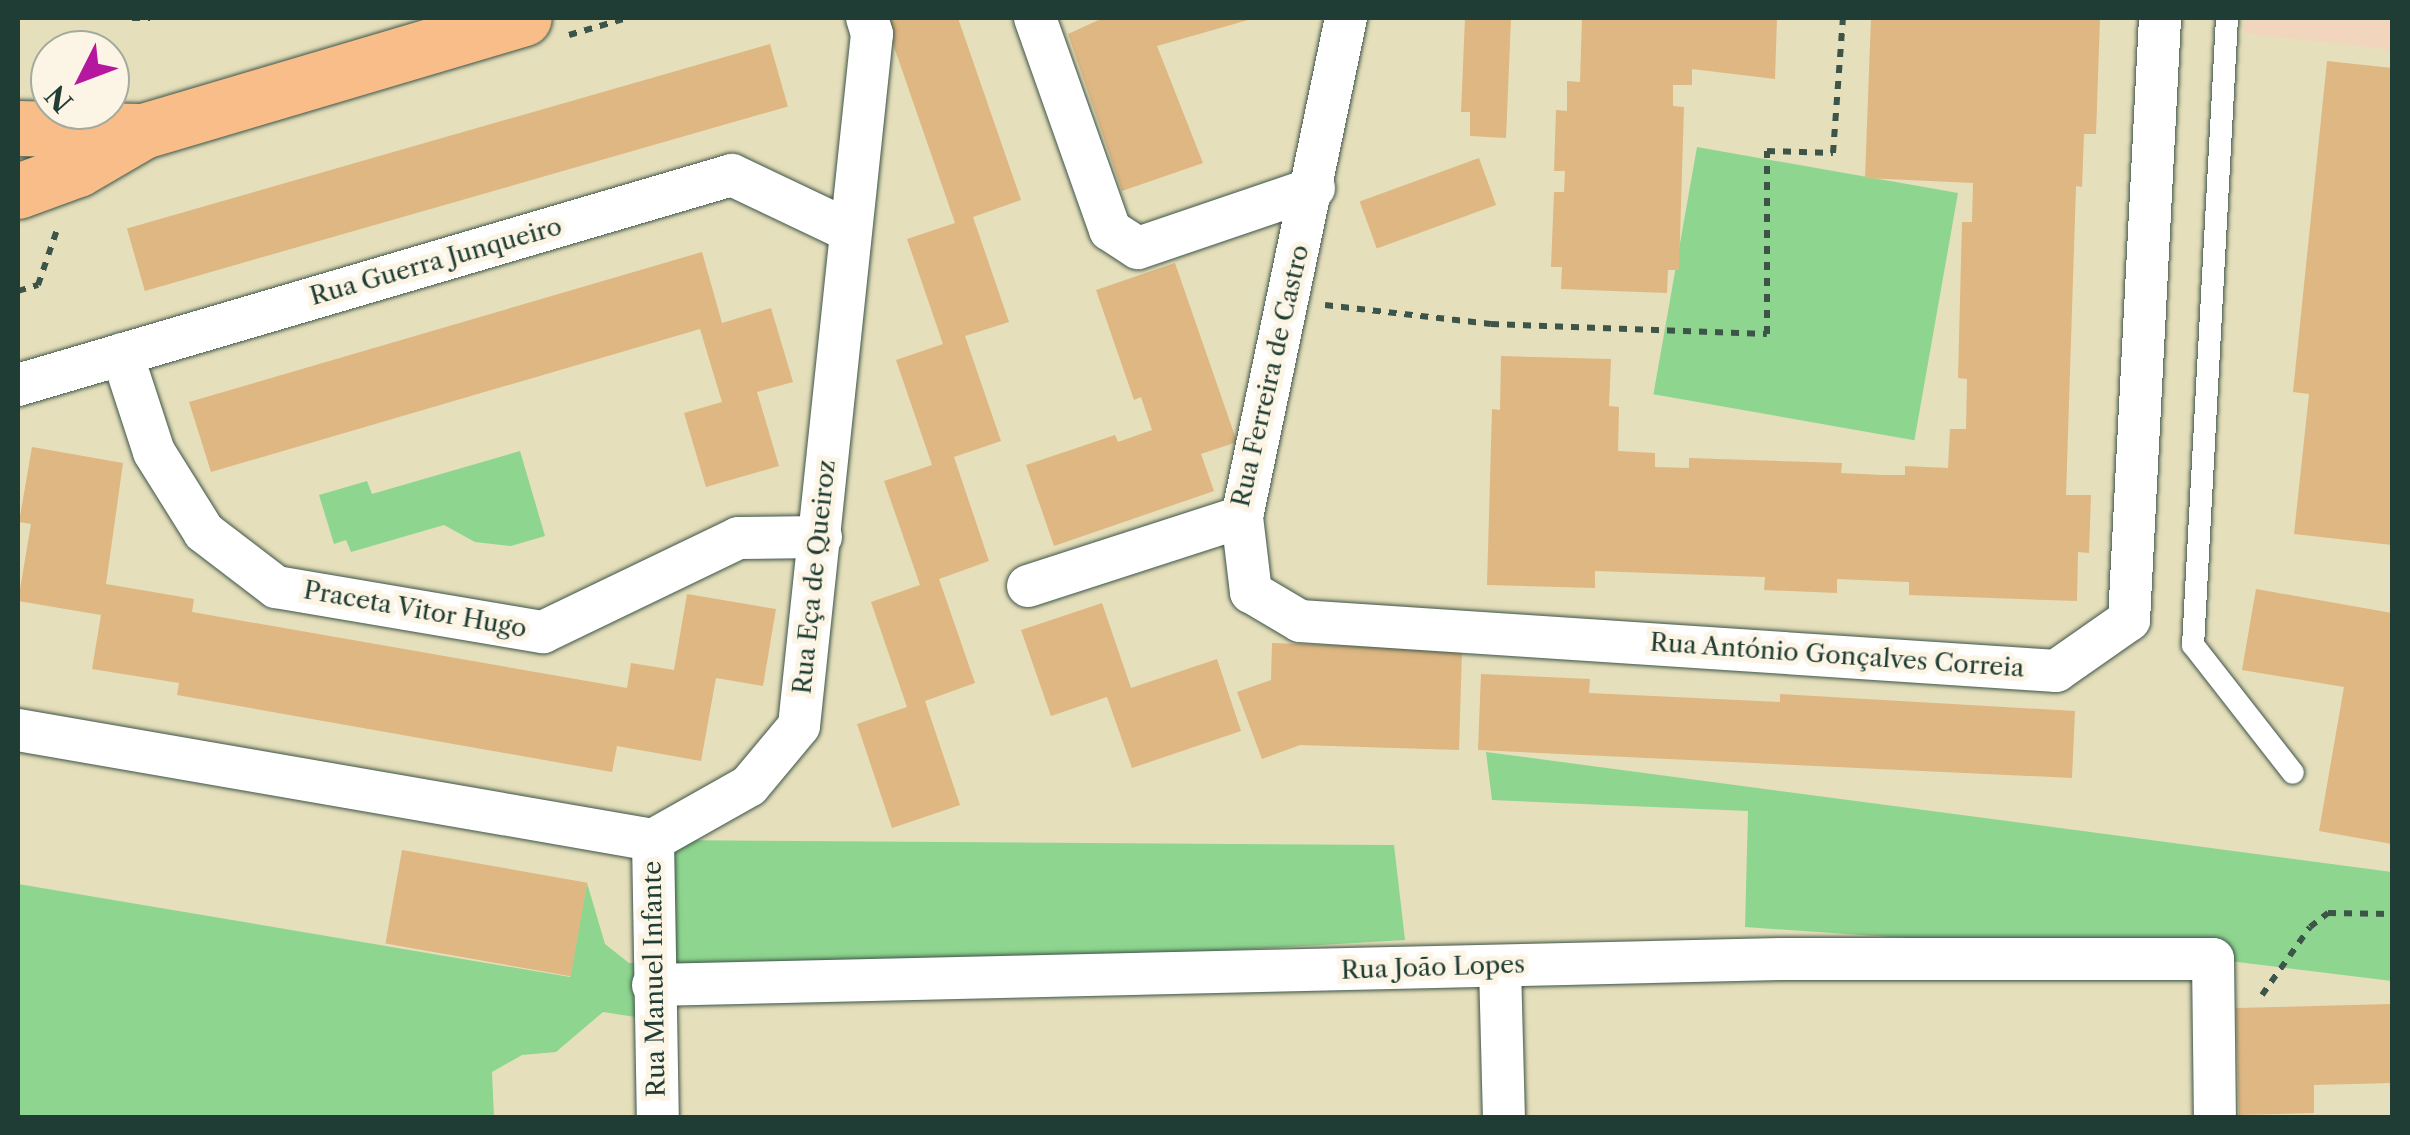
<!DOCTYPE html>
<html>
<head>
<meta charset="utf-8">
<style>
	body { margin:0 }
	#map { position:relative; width:2410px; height:1135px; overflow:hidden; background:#e6dfbb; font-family:"Libre Caslon Text",serif }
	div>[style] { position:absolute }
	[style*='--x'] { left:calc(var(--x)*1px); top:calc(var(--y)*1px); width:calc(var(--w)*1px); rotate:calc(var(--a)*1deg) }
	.built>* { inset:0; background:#f1d5bd }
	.green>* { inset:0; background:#8ed58f; transform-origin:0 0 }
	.building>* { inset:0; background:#deb783; transform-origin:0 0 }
	.path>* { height:6px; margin-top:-3px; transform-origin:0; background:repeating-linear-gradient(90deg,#3d5548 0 8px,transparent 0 16px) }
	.roads { filter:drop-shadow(0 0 2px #3d5548) drop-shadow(0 0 2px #3d5548) }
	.service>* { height:22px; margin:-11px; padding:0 11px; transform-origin:11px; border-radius:11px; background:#fff }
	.minor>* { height:42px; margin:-21px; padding:0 21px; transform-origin:21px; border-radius:21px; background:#fff }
	.primary>* { height:55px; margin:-27.5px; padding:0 27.5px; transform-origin:27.5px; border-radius:27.5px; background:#f9bd89 }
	span { translate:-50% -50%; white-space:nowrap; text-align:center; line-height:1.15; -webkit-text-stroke:10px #fcf5e5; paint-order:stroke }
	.street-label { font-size:25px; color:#1f3d34 }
	.frame { position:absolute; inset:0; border:20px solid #1f3d34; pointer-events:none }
	.north { position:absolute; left:30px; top:30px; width:100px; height:100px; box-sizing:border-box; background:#fcf5e5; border:2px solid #a4ab9e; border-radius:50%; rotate:228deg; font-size:28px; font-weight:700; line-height:40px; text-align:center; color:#1f3d34 }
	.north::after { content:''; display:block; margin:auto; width:35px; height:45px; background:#b5179e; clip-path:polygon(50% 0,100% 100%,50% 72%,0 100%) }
</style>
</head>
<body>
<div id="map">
	<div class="built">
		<div style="clip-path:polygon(2245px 18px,2392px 18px,2392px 50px,2244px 33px)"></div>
	</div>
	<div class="green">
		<div style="left:1697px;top:147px;width:265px;height:251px;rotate:10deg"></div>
		<div style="clip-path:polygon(520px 451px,545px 536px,511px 546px,475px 542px,444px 525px,351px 552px,346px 540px,334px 544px,319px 495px,367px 481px,372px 494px)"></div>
		<div style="clip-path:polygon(1486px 752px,2392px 872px,2392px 981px,2213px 959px,1745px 927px,1748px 811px,1492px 800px)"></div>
		<div style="clip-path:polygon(653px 840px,1394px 845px,1405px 940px,669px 983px)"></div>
		<div style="clip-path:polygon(587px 883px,605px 944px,629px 963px,653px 963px,655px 1020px,603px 1012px,556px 1052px,522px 1055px,492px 1072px,494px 1117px,18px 1117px,18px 884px,570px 977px)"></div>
	</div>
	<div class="building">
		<div style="clip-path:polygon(884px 18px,958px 18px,1021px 200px,973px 217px,1009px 322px,965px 336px,1001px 441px,954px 457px,989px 561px,939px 579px,975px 683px,925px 701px,960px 805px,892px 828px,857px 724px,907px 707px,871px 602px,920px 585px,884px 481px,932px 465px,896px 360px,943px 344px,907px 239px,955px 223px)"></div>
		<div style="clip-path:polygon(1103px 18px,1255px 18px,1157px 46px,1203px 163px,1122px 191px,1068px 34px)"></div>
		<div style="clip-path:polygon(1465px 18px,1511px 18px,1506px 138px,1470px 136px,1470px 112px,1461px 112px)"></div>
		<div style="clip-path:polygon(1582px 18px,1777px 18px,1775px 79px,1692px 69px,1692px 85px,1673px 85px,1673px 106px,1684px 107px,1679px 270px,1668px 270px,1667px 293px,1561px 289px,1562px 267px,1551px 267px,1554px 192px,1564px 192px,1565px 171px,1554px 171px,1556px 110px,1567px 111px,1567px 81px,1580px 82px)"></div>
		<div style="clip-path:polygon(1871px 18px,2100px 18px,2096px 134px,2084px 134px,2082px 187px,2076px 186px,2066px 495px,2091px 495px,2089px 553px,2078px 552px,2077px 601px,1909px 595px,1909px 582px,1837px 579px,1837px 593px,1764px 590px,1765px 577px,1651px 573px,1595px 571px,1595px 588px,1487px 585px,1492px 409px,1500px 410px,1501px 356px,1611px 359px,1609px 406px,1619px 407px,1618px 451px,1655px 453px,1655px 467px,1689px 468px,1689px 458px,1842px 463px,1841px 473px,1883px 475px,1905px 475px,1905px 466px,1948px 468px,1950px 429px,1966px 429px,1967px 379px,1958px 378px,1962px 222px,1972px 222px,1973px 183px,1865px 178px)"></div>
		<div style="left:770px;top:44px;width:65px;height:669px;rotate:74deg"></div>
		<div style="clip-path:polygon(2327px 61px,2392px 68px,2392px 545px,2294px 534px,2309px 394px,2293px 392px)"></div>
		<div style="left:1479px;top:158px;width:50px;height:127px;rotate:70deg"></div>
		<div style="clip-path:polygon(702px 252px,722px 323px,771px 308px,793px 382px,757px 392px,779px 466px,706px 487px,684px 413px,722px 402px,700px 329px,211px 472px,189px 402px)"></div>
		<div style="clip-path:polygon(1175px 263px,1237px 442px,1201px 454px,1214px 491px,1054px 546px,1026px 465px,1115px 435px,1118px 442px,1152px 430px,1141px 397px,1134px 400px,1096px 290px)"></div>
		<div style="clip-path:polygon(32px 447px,123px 463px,106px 584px,194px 599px,192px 612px,627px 688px,631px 663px,674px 670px,687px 594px,776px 609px,763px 686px,716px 678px,701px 761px,617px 746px,612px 772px,177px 695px,179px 683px,92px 669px,101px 615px,18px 601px,31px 524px,19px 522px)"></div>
		<div style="clip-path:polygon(2256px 589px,2392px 613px,2392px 844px,2319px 831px,2344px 687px,2242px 670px)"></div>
		<div style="clip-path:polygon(1102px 603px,1131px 688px,1217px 659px,1241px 731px,1132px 768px,1107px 697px,1051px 716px,1021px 630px)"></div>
		<div style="clip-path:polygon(1272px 643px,1462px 650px,1459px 750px,1300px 745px,1262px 759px,1237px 692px,1271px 680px)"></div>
		<div style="clip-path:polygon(1481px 674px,1590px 679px,1589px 693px,1780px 702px,1780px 694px,2075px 711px,2072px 778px,1478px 750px)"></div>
		<div style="left:402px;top:850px;width:188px;height:95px;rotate:10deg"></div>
		<div style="clip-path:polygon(2392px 1004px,2392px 1083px,2314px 1085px,2314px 1113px,2239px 1115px,2236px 1008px)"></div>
	</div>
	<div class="path">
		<div style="--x:132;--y:18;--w:18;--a:0"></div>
		<div style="--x:569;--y:35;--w:60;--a:-16.3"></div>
		<div style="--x:18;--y:291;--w:21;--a:-17"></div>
		<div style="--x:38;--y:285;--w:61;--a:-71"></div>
		<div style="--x:1325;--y:305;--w:167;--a:6.5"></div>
		<div style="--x:1491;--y:324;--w:276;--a:2.1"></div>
		<div style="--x:1767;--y:334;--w:183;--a:-90"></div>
		<div style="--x:1767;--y:151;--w:66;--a:1.7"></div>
		<div style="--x:1833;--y:153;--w:135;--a:-85.8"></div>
		<div style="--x:2262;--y:995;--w:83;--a:-54.8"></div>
		<div style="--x:2310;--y:927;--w:23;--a:-38"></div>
		<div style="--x:2328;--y:913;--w:64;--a:0.9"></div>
	</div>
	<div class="roads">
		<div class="service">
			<div style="--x:2227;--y:18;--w:628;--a:93.1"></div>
			<div style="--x:2193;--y:645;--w:162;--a:52"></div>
		</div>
		<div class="minor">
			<div style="--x:1035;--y:18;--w:225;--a:70.5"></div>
			<div style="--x:1110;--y:230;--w:33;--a:33"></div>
			<div style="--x:1138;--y:248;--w:186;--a:-18.8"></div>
			<div style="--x:122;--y:354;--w:103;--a:71.9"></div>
			<div style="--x:154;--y:452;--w:94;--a:58"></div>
			<div style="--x:204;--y:532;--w:91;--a:37.4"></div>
			<div style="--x:276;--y:587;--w:271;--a:9.6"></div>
			<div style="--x:543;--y:632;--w:216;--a:-25.7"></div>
			<div style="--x:738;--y:538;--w:83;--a:-0.7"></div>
			<div style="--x:18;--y:385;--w:744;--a:-16.39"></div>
			<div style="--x:732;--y:175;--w:128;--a:25.4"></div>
			<div style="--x:1242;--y:517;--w:76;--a:83.2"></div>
			<div style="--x:1251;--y:592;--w:57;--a:30.6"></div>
			<div style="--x:1300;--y:621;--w:758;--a:3.78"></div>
			<div style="--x:2056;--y:671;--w:89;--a:-34.9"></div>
			<div style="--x:2129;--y:620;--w:603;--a:-87.05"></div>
			<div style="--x:1028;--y:586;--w:225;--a:-17.9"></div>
			<div style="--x:1242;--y:517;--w:510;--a:-78.23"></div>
			<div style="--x:18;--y:730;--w:644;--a:9.83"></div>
			<div style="--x:653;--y:840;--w:110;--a:-29.4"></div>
			<div style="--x:749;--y:786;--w:78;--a:-50.2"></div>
			<div style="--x:799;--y:726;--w:696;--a:-83.98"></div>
			<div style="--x:872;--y:34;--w:17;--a:-107"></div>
			<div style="--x:653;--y:840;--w:278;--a:89"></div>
			<div style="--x:1500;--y:967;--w:151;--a:88.5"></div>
			<div style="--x:653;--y:985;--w:1127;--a:-1.32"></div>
			<div style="--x:1780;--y:959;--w:433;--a:0"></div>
			<div style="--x:2213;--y:959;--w:159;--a:89.3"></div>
		</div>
		<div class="primary">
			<div style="--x:18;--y:128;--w:122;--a:1.4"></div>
			<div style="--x:18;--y:191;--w:64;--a:-20.1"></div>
			<div style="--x:78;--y:169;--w:75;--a:-30.3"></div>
			<div style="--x:143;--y:131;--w:397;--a:-16.5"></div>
		</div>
	</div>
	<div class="street-label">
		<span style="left:436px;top:262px;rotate:-16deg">Rua Guerra Junqueiro</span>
		<span style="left:1271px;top:376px;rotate:-77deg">Rua Ferreira de Castro</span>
		<span style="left:815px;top:577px;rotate:-84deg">Rua Eça de Queiroz</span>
		<span style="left:415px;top:610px;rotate:10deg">Praceta Vitor Hugo</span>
		<span style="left:1837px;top:656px;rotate:4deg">Rua António Gonçalves Correia</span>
		<span style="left:1433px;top:968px;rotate:-2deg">Rua João Lopes</span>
		<span style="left:655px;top:979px;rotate:-91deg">Rua Manuel Infante</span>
	</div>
	<div class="frame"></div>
	<div class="north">N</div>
</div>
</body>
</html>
